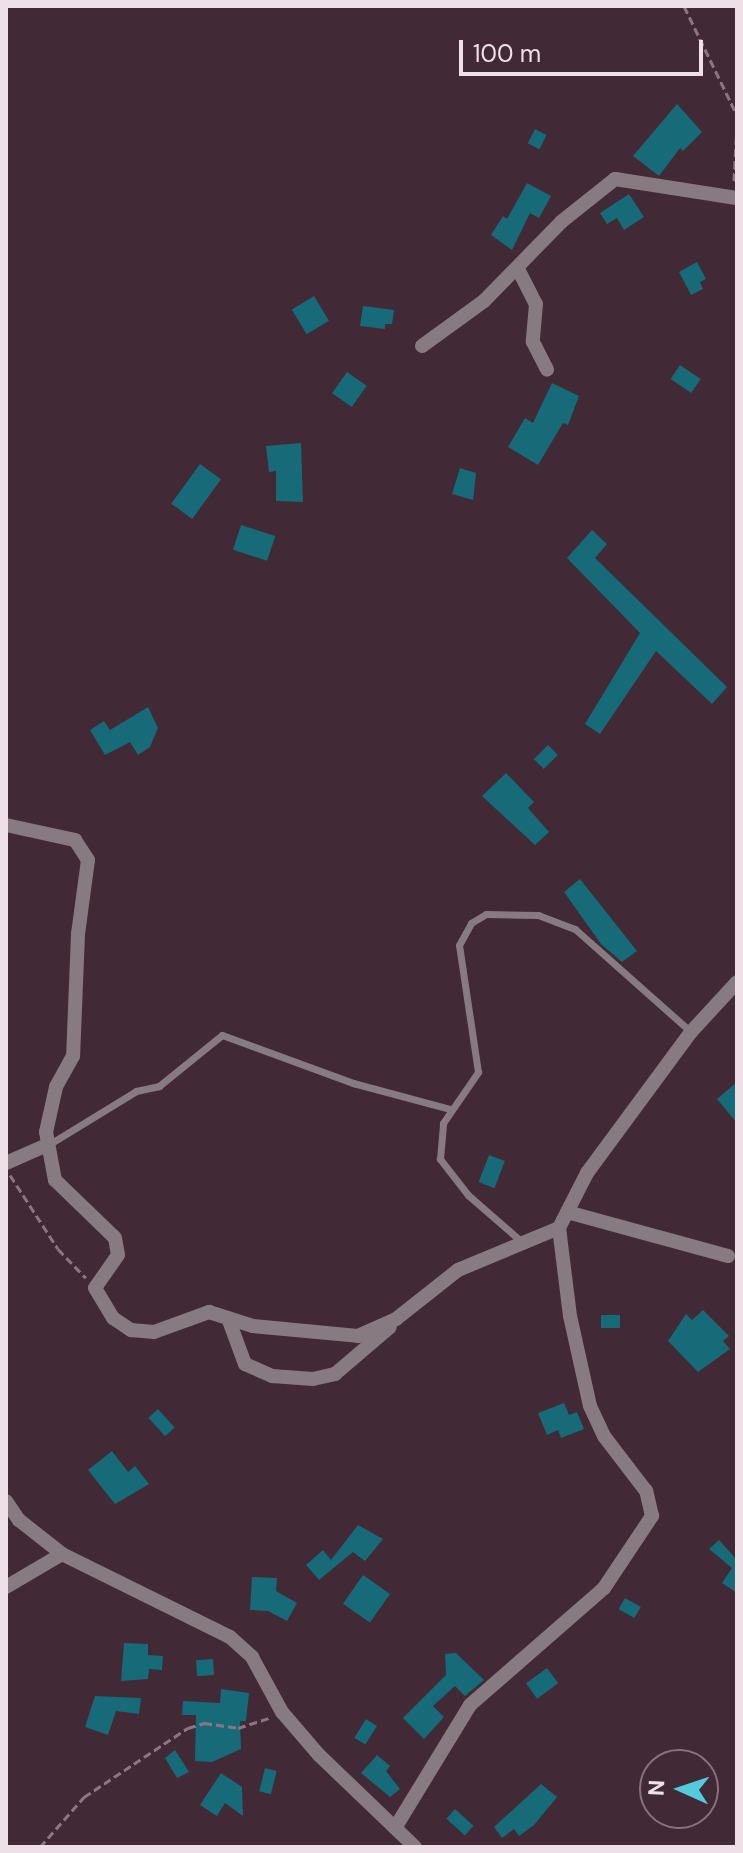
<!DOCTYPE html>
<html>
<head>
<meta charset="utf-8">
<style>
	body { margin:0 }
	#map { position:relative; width:743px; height:1853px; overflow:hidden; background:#412936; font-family:"DM Sans",sans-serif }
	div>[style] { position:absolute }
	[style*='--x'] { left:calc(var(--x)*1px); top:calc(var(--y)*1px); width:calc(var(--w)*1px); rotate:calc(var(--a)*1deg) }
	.building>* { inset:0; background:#176a77; transform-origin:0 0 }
	.path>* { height:3px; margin-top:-1.5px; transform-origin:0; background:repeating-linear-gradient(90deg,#8b7681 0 8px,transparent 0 12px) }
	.service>* { height:7px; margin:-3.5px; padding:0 3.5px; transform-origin:3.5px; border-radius:3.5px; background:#887a81 }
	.minor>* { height:14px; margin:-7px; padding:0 7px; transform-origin:7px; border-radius:7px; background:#887a81 }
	span { translate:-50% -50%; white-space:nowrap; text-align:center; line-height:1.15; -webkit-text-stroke:8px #412936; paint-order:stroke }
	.frame { position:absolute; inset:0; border:8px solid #efdfe7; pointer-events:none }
	.north { position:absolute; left:639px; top:1749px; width:80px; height:80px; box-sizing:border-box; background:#412936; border:2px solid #87727d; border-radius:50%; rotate:273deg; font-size:22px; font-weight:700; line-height:32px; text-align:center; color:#efdfe7 }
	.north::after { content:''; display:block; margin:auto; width:28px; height:36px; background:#54cade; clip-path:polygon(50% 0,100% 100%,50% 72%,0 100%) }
	.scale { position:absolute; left:459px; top:40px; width:244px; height:36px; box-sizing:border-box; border:4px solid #efdfe7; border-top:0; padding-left:10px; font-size:24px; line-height:28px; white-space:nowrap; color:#efdfe7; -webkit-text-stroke:6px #412936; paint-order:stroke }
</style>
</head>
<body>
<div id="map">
	<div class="building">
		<div style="clip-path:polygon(677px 104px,702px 132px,683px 151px,680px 148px,659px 176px,633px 156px)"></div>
		<div style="left:535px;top:129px;width:13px;height:16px;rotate:27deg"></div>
		<div style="clip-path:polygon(527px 183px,551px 196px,539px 218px,530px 213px,512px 250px,491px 235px,503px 216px,507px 219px)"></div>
		<div style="clip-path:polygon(629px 194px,644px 217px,624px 230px,617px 218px,607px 224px,600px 213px)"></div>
		<div style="clip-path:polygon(697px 262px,706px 279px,700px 282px,703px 289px,691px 295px,679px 272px)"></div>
		<div style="left:314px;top:296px;width:29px;height:26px;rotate:59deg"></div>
		<div style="clip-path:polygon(363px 306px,394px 310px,392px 324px,385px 324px,385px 329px,360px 326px)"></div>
		<div style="left:680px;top:365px;width:25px;height:17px;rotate:34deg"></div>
		<div style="left:347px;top:372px;width:24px;height:26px;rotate:35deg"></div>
		<div style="clip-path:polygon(552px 383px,579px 396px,568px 425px,563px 423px,538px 465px,508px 447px,525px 418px,533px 423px)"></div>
		<div style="clip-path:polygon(301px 443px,303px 502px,276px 501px,276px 471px,269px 472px,266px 446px)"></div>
		<div style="left:200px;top:464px;width:26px;height:49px;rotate:36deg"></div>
		<div style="clip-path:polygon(460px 468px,476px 473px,473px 500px,452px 494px)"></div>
		<div style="left:241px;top:525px;width:36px;height:26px;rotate:18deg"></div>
		<div style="clip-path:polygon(592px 530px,607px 544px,595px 558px,727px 687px,712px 704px,656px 651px,600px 734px,585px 724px,640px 633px,567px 558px)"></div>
		<div style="clip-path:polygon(148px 707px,158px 728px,150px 747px,138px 755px,130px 742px,105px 755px,90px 730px,104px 721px,110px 730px)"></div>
		<div style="left:548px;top:745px;width:14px;height:20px;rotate:45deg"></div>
		<div style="clip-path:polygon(506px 773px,534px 802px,528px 808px,549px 832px,535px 845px,482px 796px)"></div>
		<div style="clip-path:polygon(580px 879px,637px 951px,622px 962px,601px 944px,564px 892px)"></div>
		<div style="clip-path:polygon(737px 1082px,737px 1123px,717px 1099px)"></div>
		<div style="left:489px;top:1155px;width:17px;height:29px;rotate:21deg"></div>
		<div style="clip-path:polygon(703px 1310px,729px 1336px,723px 1341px,730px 1349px,698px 1372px,668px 1341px,686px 1314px,692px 1320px)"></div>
		<div style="left:601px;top:1315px;width:19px;height:13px"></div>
		<div style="clip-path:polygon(564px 1403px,569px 1415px,577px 1412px,584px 1429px,561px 1438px,558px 1430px,547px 1435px,538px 1413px)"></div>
		<div style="left:158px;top:1409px;width:25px;height:13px;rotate:48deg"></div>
		<div style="clip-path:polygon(112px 1451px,128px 1472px,135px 1466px,149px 1484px,115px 1504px,88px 1470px)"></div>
		<div style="clip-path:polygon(358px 1525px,383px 1539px,365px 1561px,353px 1552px,319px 1580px,306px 1565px,323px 1550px,331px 1560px)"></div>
		<div style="clip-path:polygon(719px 1540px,737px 1560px,737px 1593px,722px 1583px,732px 1568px,709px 1549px)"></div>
		<div style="left:363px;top:1575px;width:33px;height:35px;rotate:35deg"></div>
		<div style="clip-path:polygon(252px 1577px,277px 1578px,276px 1591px,297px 1603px,287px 1621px,268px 1611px,250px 1610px)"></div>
		<div style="left:625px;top:1598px;width:18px;height:13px;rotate:29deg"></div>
		<div style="clip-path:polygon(124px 1643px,148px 1644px,148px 1655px,163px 1656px,162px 1670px,149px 1669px,148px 1679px,121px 1681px)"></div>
		<div style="clip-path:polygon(456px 1653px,484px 1680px,465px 1696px,455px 1686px,433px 1706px,444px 1717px,424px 1739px,403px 1718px,446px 1675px,445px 1654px)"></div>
		<div style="left:213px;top:1659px;width:16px;height:17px;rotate:86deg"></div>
		<div style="left:547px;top:1668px;width:19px;height:26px;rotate:54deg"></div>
		<div style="clip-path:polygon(221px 1689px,249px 1693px,246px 1721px,240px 1721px,241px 1749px,212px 1762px,195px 1761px,196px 1715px,182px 1715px,183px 1701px,220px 1703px)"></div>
		<div style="clip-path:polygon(95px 1696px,141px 1698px,139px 1714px,116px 1711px,108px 1735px,85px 1727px)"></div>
		<div style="left:366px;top:1719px;width:13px;height:22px;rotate:32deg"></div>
		<div style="clip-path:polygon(175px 1750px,189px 1772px,177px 1778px,165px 1758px)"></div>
		<div style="clip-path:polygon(377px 1755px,390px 1766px,386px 1771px,400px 1789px,390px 1797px,361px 1773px)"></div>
		<div style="left:265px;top:1768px;width:12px;height:24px;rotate:14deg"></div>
		<div style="clip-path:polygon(221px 1773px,242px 1787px,243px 1816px,225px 1803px,217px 1816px,200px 1805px)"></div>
		<div style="clip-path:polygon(541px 1784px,557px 1797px,534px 1825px,519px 1836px,514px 1829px,502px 1838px,494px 1827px)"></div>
		<div style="left:455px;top:1809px;width:25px;height:13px;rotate:42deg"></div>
	</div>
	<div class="path">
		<div style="--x:684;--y:6;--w:121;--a:64.1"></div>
		<div style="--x:734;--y:181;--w:58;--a:-87"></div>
		<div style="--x:10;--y:1175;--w:88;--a:57"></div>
		<div style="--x:58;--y:1249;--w:40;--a:46"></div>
		<div style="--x:40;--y:1847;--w:67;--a:-48.7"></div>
		<div style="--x:84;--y:1797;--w:125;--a:-33.6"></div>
		<div style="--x:188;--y:1728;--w:17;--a:-17"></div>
		<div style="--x:204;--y:1723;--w:34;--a:8"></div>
		<div style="--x:238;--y:1728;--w:33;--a:-18"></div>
	</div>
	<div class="service">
		<div style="--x:48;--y:1145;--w:103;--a:-31.5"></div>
		<div style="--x:136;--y:1091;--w:24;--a:-12"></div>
		<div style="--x:159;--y:1086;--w:81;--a:-39"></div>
		<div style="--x:222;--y:1035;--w:140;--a:20.1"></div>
		<div style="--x:353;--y:1083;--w:100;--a:15"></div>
		<div style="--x:523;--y:1243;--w:73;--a:-138.9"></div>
		<div style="--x:468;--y:1195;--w:46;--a:-127.9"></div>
		<div style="--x:440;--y:1159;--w:36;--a:-85"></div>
		<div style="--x:443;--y:1123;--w:62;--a:-55.5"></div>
		<div style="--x:478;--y:1072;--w:128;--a:-98.5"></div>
		<div style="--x:459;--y:945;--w:25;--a:-61"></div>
		<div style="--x:471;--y:923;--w:17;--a:-31"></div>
		<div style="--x:486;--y:914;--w:52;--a:1.1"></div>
		<div style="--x:538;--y:915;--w:40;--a:21"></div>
		<div style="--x:575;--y:929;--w:155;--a:41.6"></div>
	</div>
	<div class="minor">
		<div style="--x:519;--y:271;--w:37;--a:63"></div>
		<div style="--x:536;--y:304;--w:38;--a:95"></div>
		<div style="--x:533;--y:342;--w:31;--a:63"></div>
		<div style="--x:422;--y:346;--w:77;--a:-36"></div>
		<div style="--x:484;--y:301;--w:110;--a:-45.7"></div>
		<div style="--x:561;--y:222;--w:69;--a:-38.5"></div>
		<div style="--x:615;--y:179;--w:123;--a:8.9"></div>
		<div style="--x:6;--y:825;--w:71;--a:12.3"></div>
		<div style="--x:75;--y:840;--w:24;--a:57"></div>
		<div style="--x:88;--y:860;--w:75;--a:97.7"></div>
		<div style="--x:78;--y:934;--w:122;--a:92.3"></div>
		<div style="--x:73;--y:1056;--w:35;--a:119"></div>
		<div style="--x:56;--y:1087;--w:46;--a:102.5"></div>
		<div style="--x:46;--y:1132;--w:49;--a:79.4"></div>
		<div style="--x:55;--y:1180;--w:83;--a:44"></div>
		<div style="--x:115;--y:1238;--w:17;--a:80"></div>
		<div style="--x:118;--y:1255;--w:40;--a:124.9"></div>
		<div style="--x:95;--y:1288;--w:35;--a:59"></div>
		<div style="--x:113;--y:1318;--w:22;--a:34"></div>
		<div style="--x:131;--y:1330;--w:23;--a:5"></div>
		<div style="--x:154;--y:1332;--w:59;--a:-20"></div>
		<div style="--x:209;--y:1312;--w:46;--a:17.7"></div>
		<div style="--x:253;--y:1326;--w:105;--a:5.4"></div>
		<div style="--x:358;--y:1336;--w:42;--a:-24.1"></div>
		<div style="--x:396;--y:1319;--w:79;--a:-38.3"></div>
		<div style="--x:458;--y:1270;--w:109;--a:-22.6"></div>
		<div style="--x:6;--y:1163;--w:45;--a:-23.7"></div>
		<div style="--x:567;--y:1212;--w:167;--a:15.3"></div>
		<div style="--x:228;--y:1318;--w:49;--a:69.7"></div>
		<div style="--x:245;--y:1364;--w:30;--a:24"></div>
		<div style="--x:272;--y:1376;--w:41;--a:4.2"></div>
		<div style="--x:313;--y:1379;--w:23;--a:-13"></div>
		<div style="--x:335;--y:1374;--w:72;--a:-40.5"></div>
		<div style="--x:6;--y:1501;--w:23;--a:56"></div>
		<div style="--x:19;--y:1520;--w:55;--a:38.3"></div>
		<div style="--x:62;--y:1554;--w:187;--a:26.3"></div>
		<div style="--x:230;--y:1637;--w:30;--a:42"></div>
		<div style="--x:252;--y:1657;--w:63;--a:61.4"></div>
		<div style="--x:282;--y:1712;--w:57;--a:49.3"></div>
		<div style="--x:319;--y:1755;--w:133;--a:43.8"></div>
		<div style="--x:6;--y:1587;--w:65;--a:-30.5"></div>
		<div style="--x:395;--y:1828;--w:144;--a:-58.6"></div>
		<div style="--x:470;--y:1705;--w:178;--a:-41.1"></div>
		<div style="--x:604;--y:1588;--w:87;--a:-56.3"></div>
		<div style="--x:652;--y:1516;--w:26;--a:-103"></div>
		<div style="--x:646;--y:1491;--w:69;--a:-127.4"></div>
		<div style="--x:604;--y:1436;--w:33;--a:-115"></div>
		<div style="--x:590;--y:1406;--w:92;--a:-102.5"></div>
		<div style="--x:570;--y:1316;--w:89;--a:-97.1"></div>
		<div style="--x:559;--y:1228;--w:62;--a:-63"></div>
		<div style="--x:587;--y:1173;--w:175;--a:-53.6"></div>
		<div style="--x:691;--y:1032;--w:68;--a:-47.4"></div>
	</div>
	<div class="frame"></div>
	<div class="north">N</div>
	<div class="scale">100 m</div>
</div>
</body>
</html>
